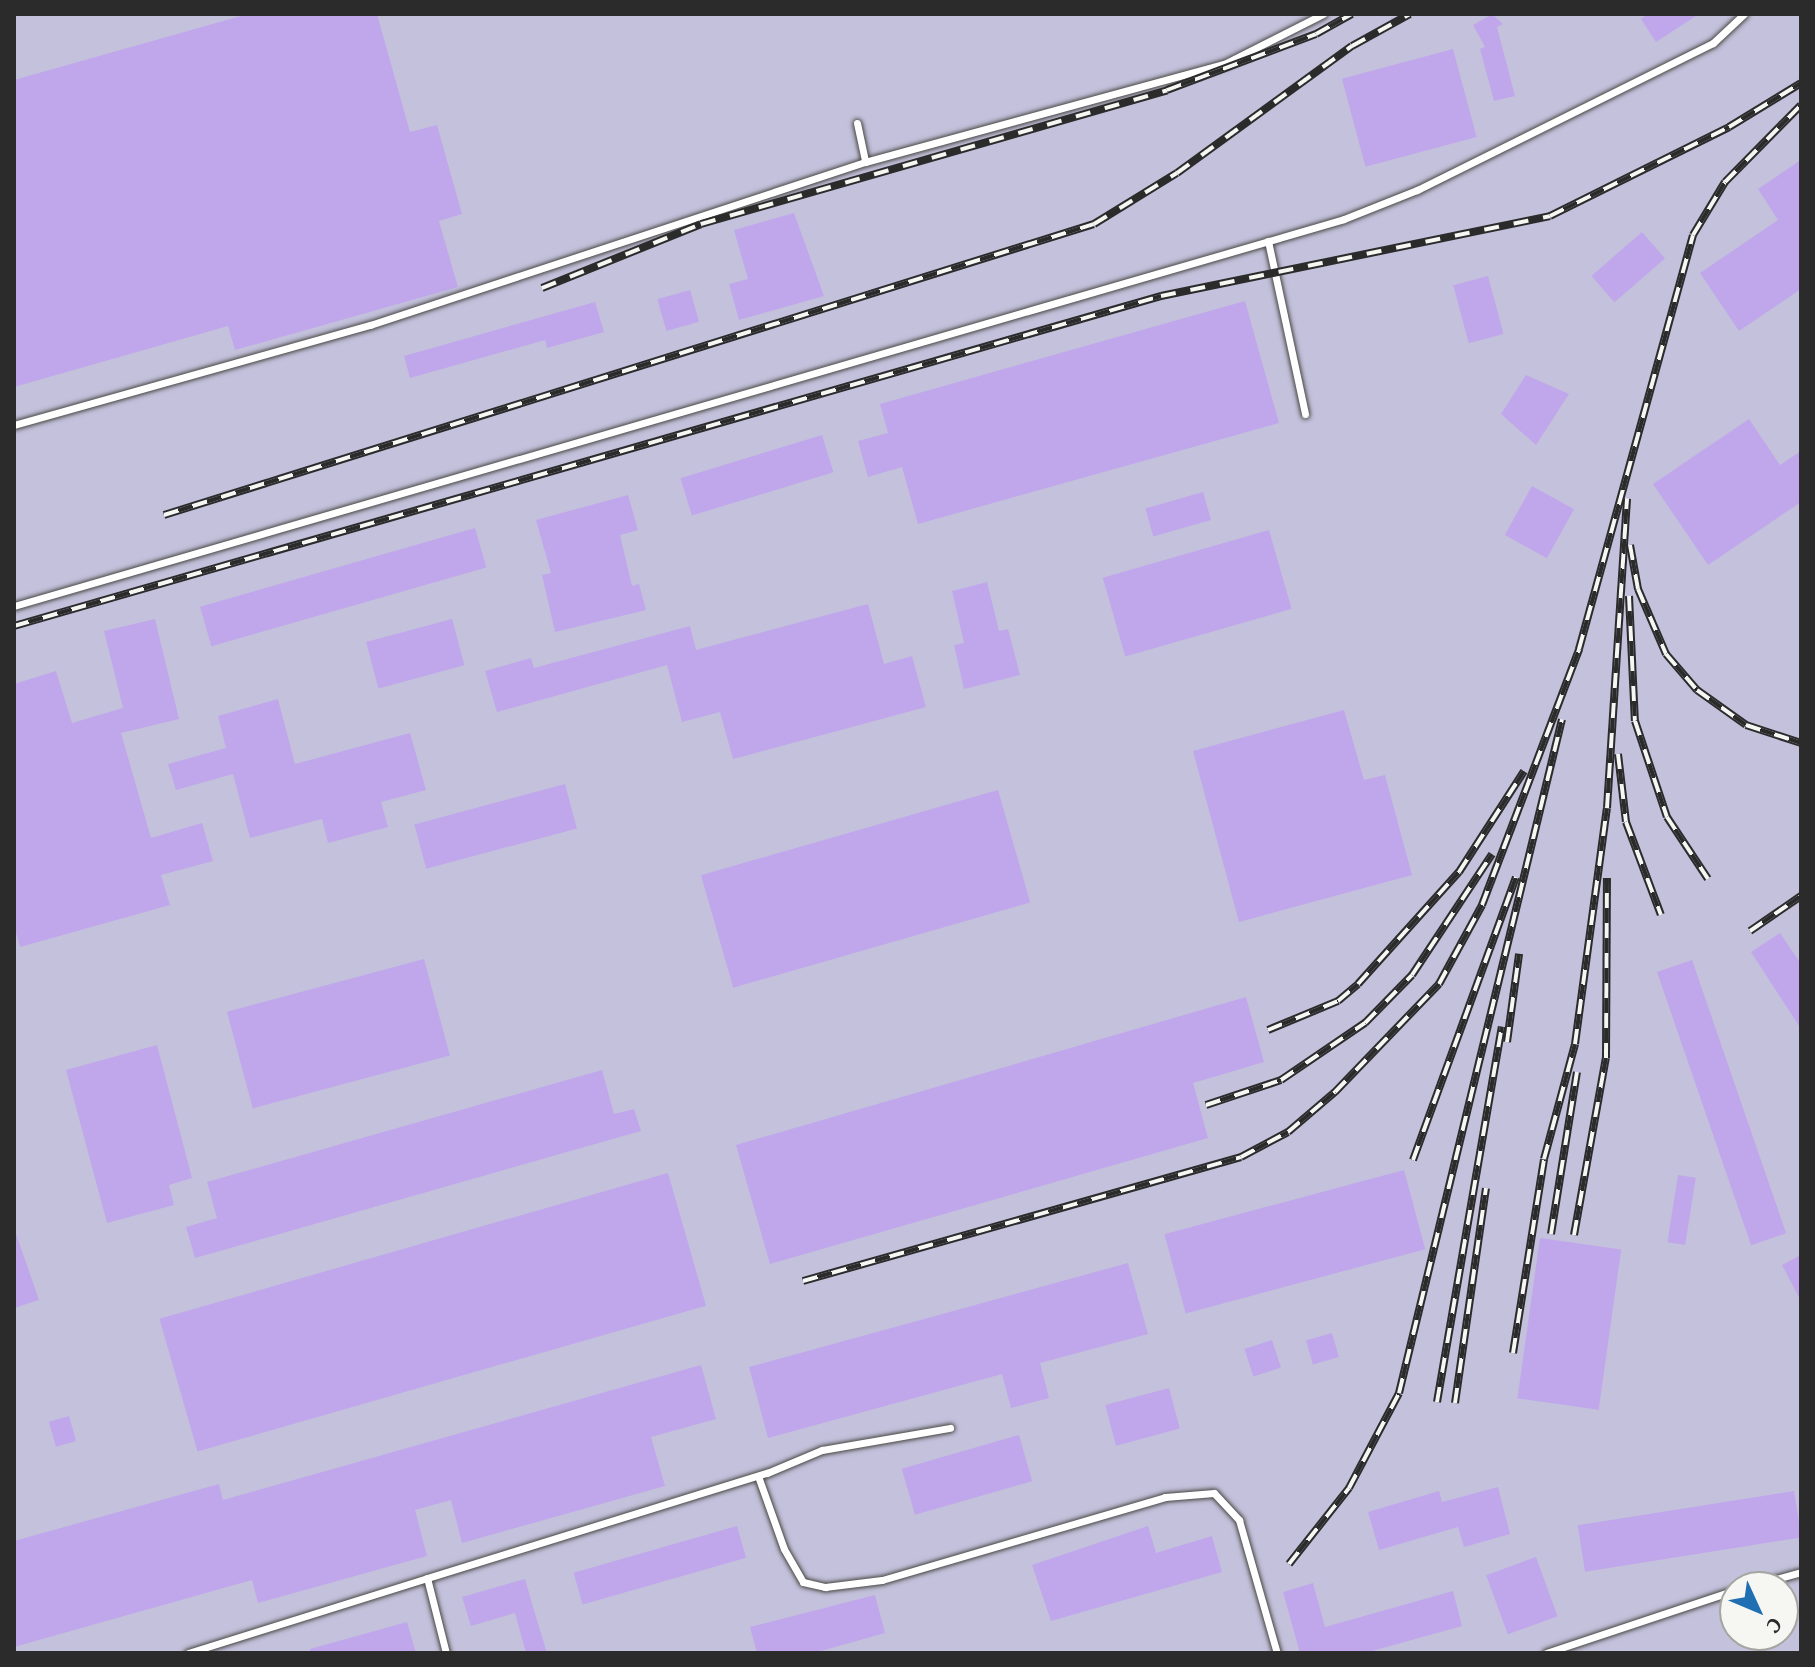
<!DOCTYPE html>
<html>
<head>
<meta charset="utf-8">
<style>
	body { margin:0 }
	#map { position:relative; width:1815px; height:1667px; overflow:hidden; background:#f0ead5; font-family:"Gentium Book Plus",serif }
	div>[style] { position:absolute }
	[style*='--x'] { left:calc(var(--x)*1px); top:calc(var(--y)*1px); width:calc(var(--w)*1px); rotate:calc(var(--a)*1deg) }
	.industrial>* { inset:0; background:#c3c1db }
	.building>* { inset:0; background:#c0a7ec; transform-origin:0 0 }
	.roads { filter:drop-shadow(0 0 2px #494844) drop-shadow(0 0 2px #494844) }
	.lane>* { height:7px; margin:-3.5px; padding:0 3.5px; transform-origin:3.5px; border-radius:3.5px; background:#fff }
	.rail>* { height:8px; margin-top:-4px; transform-origin:0; background:repeating-linear-gradient(90deg,#f6f6f2 0 15px,#2b2b2b 0 30px); box-sizing:border-box; border-block:2px solid #2b2b2b }
	span { translate:-50% -50%; white-space:nowrap; text-align:center; line-height:1.15; -webkit-text-stroke:6px #f6f6f2; paint-order:stroke }
	.frame { position:absolute; inset:0; border:16px solid #2b2b2b; pointer-events:none }
	.north { position:absolute; left:1719px; top:1571px; width:80px; height:80px; box-sizing:border-box; background:#f6f6f2; border:2px solid #a5a5a2; border-radius:50%; rotate:134deg; font-size:22px; font-weight:700; line-height:32px; text-align:center; color:#2b2b2b }
	.north::after { content:''; display:block; margin:auto; width:28px; height:36px; background:#1f6fb2; clip-path:polygon(50% 0,100% 100%,50% 72%,0 100%) }
</style>
</head>
<body>
<div id="map">
	<div class="industrial">
		<div style="clip-path:polygon(evenodd,14px 14px,1801px 14px,1801px 1653px,14px 1653px,14px 14px,1735px 1587px,1783px 1587px,1783px 1635px,1735px 1635px,1735px 1587px)"></div>
	</div>
	<div class="building">
		<div style="clip-path:polygon(248px 14px,377px 14px,410px 132px,437px 125px,462px 214px,439px 221px,458px 287px,235px 350px,228px 326px,14px 387px,14px 80px)"></div>
		<div style="clip-path:polygon(1492px 14px,1503px 24px,1497px 27px,1515px 96px,1494px 101px,1480px 49px,1485px 47px,1473px 25px)"></div>
		<div style="clip-path:polygon(1648px 14px,1699px 14px,1656px 42px,1641px 19px)"></div>
		<div style="left:1453px;top:49px;width:91px;height:115px;rotate:75deg"></div>
		<div style="clip-path:polygon(1801px 160px,1801px 289px,1739px 331px,1700px 273px,1778px 220px,1758px 189px)"></div>
		<div style="clip-path:polygon(794px 213px,824px 296px,739px 320px,729px 284px,748px 279px,734px 230px)"></div>
		<div style="left:1642px;top:232px;width:35px;height:67px;rotate:49deg"></div>
		<div style="left:1488px;top:276px;width:60px;height:36px;rotate:75deg"></div>
		<div style="left:690px;top:290px;width:33px;height:34px;rotate:74deg"></div>
		<div style="clip-path:polygon(1245px 301px,1279px 423px,918px 524px,902px 467px,868px 477px,858px 441px,888px 433px,880px 404px)"></div>
		<div style="clip-path:polygon(595px 302px,604px 332px,547px 348px,545px 340px,410px 378px,404px 356px)"></div>
		<div style="clip-path:polygon(1526px 375px,1569px 394px,1536px 445px,1501px 414px)"></div>
		<div style="clip-path:polygon(1749px 419px,1780px 465px,1801px 451px,1801px 502px,1708px 565px,1653px 484px)"></div>
		<div style="left:822px;top:435px;width:39px;height:148px;rotate:73deg"></div>
		<div style="left:1532px;top:486px;width:48px;height:56px;rotate:29deg"></div>
		<div style="left:1203px;top:492px;width:29px;height:60px;rotate:74deg"></div>
		<div style="clip-path:polygon(628px 495px,638px 530px,620px 535px,632px 586px,639px 584px,646px 610px,555px 632px,542px 575px,551px 573px,536px 520px)"></div>
		<div style="left:475px;top:528px;width:41px;height:286px;rotate:74deg"></div>
		<div style="left:1269px;top:530px;width:82px;height:173px;rotate:74deg"></div>
		<div style="clip-path:polygon(987px 582px,999px 631px,1008px 629px,1020px 675px,964px 689px,954px 645px,964px 643px,952px 591px)"></div>
		<div style="clip-path:polygon(868px 604px,884px 664px,912px 656px,926px 707px,733px 759px,720px 712px,682px 722px,667px 665px,497px 712px,485px 671px,531px 658px,534px 668px,690px 626px,696px 650px)"></div>
		<div style="clip-path:polygon(155px 619px,179px 719px,121px 733px,151px 838px,202px 823px,213px 861px,161px 875px,170px 905px,20px 947px,14px 925px,14px 684px,56px 671px,72px 723px,123px 708px,104px 631px)"></div>
		<div style="left:452px;top:619px;width:48px;height:89px;rotate:75deg"></div>
		<div style="clip-path:polygon(278px 699px,295px 764px,410px 733px,426px 790px,381px 802px,388px 827px,328px 843px,322px 819px,250px 838px,233px 774px,176px 790px,168px 764px,226px 748px,218px 716px)"></div>
		<div style="clip-path:polygon(1344px 710px,1364px 780px,1385px 775px,1412px 875px,1239px 922px,1193px 751px)"></div>
		<div style="left:565px;top:784px;width:46px;height:156px;rotate:75deg"></div>
		<div style="left:998px;top:790px;width:117px;height:309px;rotate:74deg"></div>
		<div style="clip-path:polygon(1780px 933px,1801px 964px,1801px 1029px,1751px 952px)"></div>
		<div style="left:424px;top:959px;width:100px;height:204px;rotate:75deg"></div>
		<div style="left:1692px;top:960px;width:289px;height:37px;rotate:71deg"></div>
		<div style="clip-path:polygon(1246px 997px,1264px 1062px,1193px 1083px,1208px 1138px,770px 1264px,736px 1145px)"></div>
		<div style="clip-path:polygon(157px 1045px,192px 1178px,169px 1185px,174px 1205px,107px 1223px,66px 1070px)"></div>
		<div style="clip-path:polygon(602px 1070px,614px 1114px,634px 1109px,641px 1131px,195px 1258px,186px 1227px,217px 1218px,207px 1182px)"></div>
		<div style="left:1404px;top:1170px;width:82px;height:248px;rotate:75deg"></div>
		<div style="left:668px;top:1173px;width:138px;height:529px;rotate:74deg"></div>
		<div style="left:1678px;top:1175px;width:18px;height:68px;rotate:9deg"></div>
		<div style="clip-path:polygon(14px 1228px,39px 1300px,14px 1308px)"></div>
		<div style="left:1540px;top:1238px;width:82px;height:162px;rotate:8deg"></div>
		<div style="clip-path:polygon(1801px 1255px,1801px 1301px,1782px 1265px)"></div>
		<div style="clip-path:polygon(1128px 1263px,1148px 1334px,1040px 1363px,1049px 1398px,1011px 1408px,1002px 1374px,768px 1438px,749px 1367px)"></div>
		<div style="left:1332px;top:1333px;width:25px;height:27px;rotate:74deg"></div>
		<div style="left:1272px;top:1340px;width:29px;height:29px;rotate:72deg"></div>
		<div style="clip-path:polygon(701px 1365px,716px 1419px,651px 1437px,665px 1486px,462px 1543px,451px 1500px,415px 1510px,427px 1556px,258px 1603px,252px 1580px,14px 1647px,14px 1541px,219px 1484px,223px 1500px)"></div>
		<div style="left:1169px;top:1388px;width:42px;height:66px;rotate:75deg"></div>
		<div style="left:69px;top:1416px;width:26px;height:21px;rotate:74deg"></div>
		<div style="left:1019px;top:1435px;width:48px;height:122px;rotate:74deg"></div>
		<div style="clip-path:polygon(1498px 1487px,1510px 1534px,1464px 1547px,1458px 1527px,1379px 1550px,1368px 1512px,1439px 1491px,1442px 1502px)"></div>
		<div style="left:1794px;top:1491px;width:47px;height:219px;rotate:81deg"></div>
		<div style="left:737px;top:1526px;width:33px;height:170px;rotate:74deg"></div>
		<div style="clip-path:polygon(1148px 1526px,1156px 1553px,1212px 1536px,1222px 1572px,1051px 1621px,1032px 1565px)"></div>
		<div style="left:1536px;top:1557px;width:63px;height:53px;rotate:70deg"></div>
		<div style="clip-path:polygon(525px 1579px,533px 1607px,547px 1653px,526px 1653px,515px 1613px,471px 1626px,462px 1597px)"></div>
		<div style="clip-path:polygon(1313px 1583px,1325px 1627px,1453px 1591px,1462px 1626px,1365px 1653px,1300px 1653px,1283px 1592px)"></div>
		<div style="clip-path:polygon(875px 1595px,885px 1633px,814px 1653px,757px 1653px,750px 1627px)"></div>
		<div style="clip-path:polygon(407px 1622px,416px 1653px,310px 1653px,310px 1649px)"></div>
	</div>
	<div class="roads">
		<div class="lane">
			<div style="--x:857;--y:123;--w:40;--a:78"></div>
			<div style="--x:865;--y:162;--w:372;--a:-15.3"></div>
			<div style="--x:1224;--y:64;--w:111;--a:-26.8"></div>
			<div style="--x:1268;--y:241;--w:177;--a:77.9"></div>
			<div style="--x:14;--y:425;--w:370;--a:-15.7"></div>
			<div style="--x:370;--y:325;--w:521;--a:-18.23"></div>
			<div style="--x:14;--y:606;--w:1385;--a:-16.22"></div>
			<div style="--x:1344;--y:219;--w:79;--a:-21.7"></div>
			<div style="--x:1417;--y:190;--w:330;--a:-26.4"></div>
			<div style="--x:1713;--y:43;--w:42;--a:-43.1"></div>
			<div style="--x:758;--y:1476;--w:77;--a:70.4"></div>
			<div style="--x:784;--y:1549;--w:38;--a:60"></div>
			<div style="--x:803;--y:1582;--w:23;--a:13"></div>
			<div style="--x:825;--y:1587;--w:57;--a:-7"></div>
			<div style="--x:882;--y:1580;--w:295;--a:-16.3"></div>
			<div style="--x:1165;--y:1497;--w:49;--a:-4.7"></div>
			<div style="--x:1214;--y:1493;--w:37;--a:47"></div>
			<div style="--x:1239;--y:1520;--w:138;--a:74.1"></div>
			<div style="--x:1747;--y:1587;--w:56;--a:-15.5"></div>
			<div style="--x:188;--y:1653;--w:250;--a:-17.4"></div>
			<div style="--x:446;--y:1653;--w:77;--a:-104.2"></div>
			<div style="--x:427;--y:1578;--w:356;--a:-17.2"></div>
			<div style="--x:767;--y:1473;--w:60;--a:-22.7"></div>
			<div style="--x:822;--y:1450;--w:130;--a:-9.8"></div>
			<div style="--x:1546;--y:1653;--w:199;--a:-18.4"></div>
		</div>
	</div>
	<div class="rail">
		<div style="--x:542;--y:288;--w:171;--a:-21.9"></div>
		<div style="--x:701;--y:224;--w:485;--a:-16"></div>
		<div style="--x:1167;--y:90;--w:159;--a:-20.6"></div>
		<div style="--x:1316;--y:34;--w:41;--a:-29.1"></div>
		<div style="--x:164;--y:515;--w:974;--a:-17.38"></div>
		<div style="--x:1094;--y:224;--w:97;--a:-31.6"></div>
		<div style="--x:1177;--y:173;--w:216;--a:-36"></div>
		<div style="--x:1352;--y:46;--w:66;--a:-28.9"></div>
		<div style="--x:1630;--y:545;--w:45;--a:79.7"></div>
		<div style="--x:1638;--y:589;--w:71;--a:66.7"></div>
		<div style="--x:1666;--y:654;--w:48;--a:49.3"></div>
		<div style="--x:1697;--y:690;--w:60;--a:35.5"></div>
		<div style="--x:1746;--y:725;--w:58;--a:18.1"></div>
		<div style="--x:1629;--y:596;--w:125;--a:87.3"></div>
		<div style="--x:1635;--y:721;--w:101;--a:71.6"></div>
		<div style="--x:1667;--y:817;--w:74;--a:56.5"></div>
		<div style="--x:14;--y:626;--w:1194;--a:-16.05"></div>
		<div style="--x:1161;--y:296;--w:397;--a:-11.6"></div>
		<div style="--x:1550;--y:216;--w:200;--a:-26.4"></div>
		<div style="--x:1729;--y:127;--w:84;--a:-31.4"></div>
		<div style="--x:1618;--y:754;--w:68;--a:83.3"></div>
		<div style="--x:1626;--y:822;--w:99;--a:69.4"></div>
		<div style="--x:1750;--y:931;--w:62;--a:-34.5"></div>
		<div style="--x:1268;--y:1030;--w:76;--a:-22.5"></div>
		<div style="--x:1338;--y:1001;--w:26;--a:-40"></div>
		<div style="--x:1358;--y:984;--w:151;--a:-48"></div>
		<div style="--x:1459;--y:872;--w:120;--a:-57.2"></div>
		<div style="--x:1507;--y:1042;--w:89;--a:-82.2"></div>
		<div style="--x:1206;--y:1105;--w:79;--a:-18.4"></div>
		<div style="--x:1281;--y:1080;--w:102;--a:-34.2"></div>
		<div style="--x:1365;--y:1023;--w:67;--a:-45.6"></div>
		<div style="--x:1412;--y:975;--w:145;--a:-56.5"></div>
		<div style="--x:1413;--y:1160;--w:301;--a:-70"></div>
		<div style="--x:1551;--y:1234;--w:164;--a:-80.9"></div>
		<div style="--x:1574;--y:1235;--w:180;--a:-79.8"></div>
		<div style="--x:1606;--y:1058;--w:180;--a:-89.7"></div>
		<div style="--x:803;--y:1281;--w:455;--a:-15.8"></div>
		<div style="--x:1241;--y:1157;--w:53;--a:-28"></div>
		<div style="--x:1288;--y:1132;--w:62;--a:-40.4"></div>
		<div style="--x:1335;--y:1092;--w:150;--a:-46.1"></div>
		<div style="--x:1439;--y:984;--w:90;--a:-61.4"></div>
		<div style="--x:1482;--y:905;--w:274;--a:-69.2"></div>
		<div style="--x:1579;--y:649;--w:429;--a:-74.6"></div>
		<div style="--x:1693;--y:235;--w:62;--a:-58.9"></div>
		<div style="--x:1725;--y:182;--w:108;--a:-45.4"></div>
		<div style="--x:1513;--y:1353;--w:196;--a:-80.9"></div>
		<div style="--x:1544;--y:1159;--w:119;--a:-74.9"></div>
		<div style="--x:1575;--y:1044;--w:238;--a:-82.3"></div>
		<div style="--x:1607;--y:808;--w:310;--a:-86.3"></div>
		<div style="--x:1437;--y:1402;--w:381;--a:-80.2"></div>
		<div style="--x:1455;--y:1403;--w:217;--a:-81.8"></div>
		<div style="--x:1289;--y:1564;--w:97;--a:-51.7"></div>
		<div style="--x:1349;--y:1488;--w:107;--a:-62.2"></div>
		<div style="--x:1399;--y:1393;--w:693;--a:-76.4"></div>
	</div>
	<div class="frame"></div>
	<div class="north">С</div>
</div>
</body>
</html>
